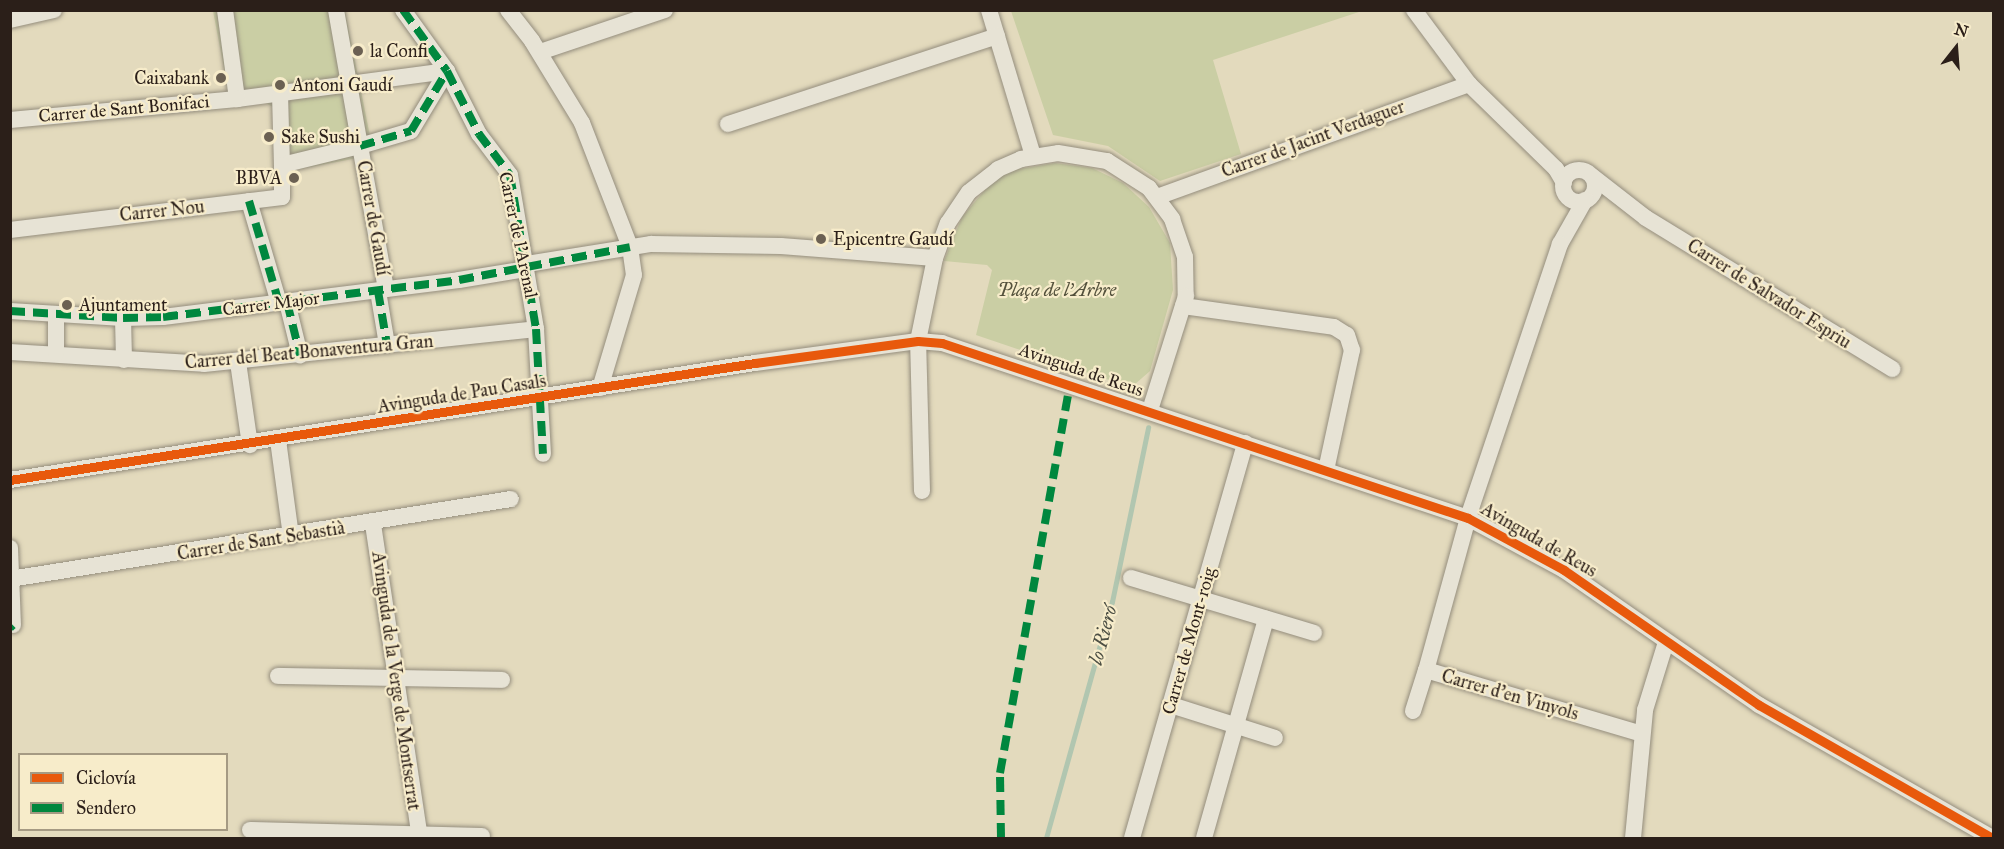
<!DOCTYPE html>
<html>
<head>
<meta charset="utf-8">
<style>
	body { margin:0 }
	#map { position:relative; width:2004px; height:849px; overflow:hidden; background:#e3dabd; font-family:"IM FELL Great Primer",serif }
	div>[style] { position:absolute }
	[style*='--x'] { left:calc(var(--x)*1px); top:calc(var(--y)*1px); width:calc(var(--w)*1px); rotate:calc(var(--a)*1deg) }
	.green>* { inset:0; background:#cacea4 }
	.stream>* { height:4.5px; margin:-2.25px; padding:0 2.25px; transform-origin:2.25px; border-radius:2.25px; background:#b1c6b0 }
	.roads { filter:drop-shadow(0 0 2px #948d7d) drop-shadow(0 0 2px #948d7d) }
	.minor>* { height:16px; margin:-8px; padding:0 8px; transform-origin:8px; border-radius:8px; background:#e7e3d5 }
	.minor>.ring { margin:-8px; padding:0; box-sizing:content-box; background:none; border:16px solid #e7e3d5; border-radius:50% }
	.quiet>* { height:8px; margin-top:-4px; transform-origin:0; background:repeating-linear-gradient(90deg,#00873e 0 15px,transparent 0 23px) }
	.cycleway>* { height:9px; margin:-4.5px; padding:0 4.5px; transform-origin:4.5px; border-radius:4.5px; background:#e8590c }
	.dots>* { width:16px; height:16px; translate:-50% -50%; box-sizing:border-box; border:3px solid #f7ecca; border-radius:50% }
	span { translate:-50% -50%; white-space:nowrap; text-align:center; line-height:1.15; -webkit-text-stroke:4.5px #f7ecca; paint-order:stroke }
	.poi-label { font-size:18px; color:#2b1f19 }
	.left { translate:0 -50%; text-align:left }
	.right { translate:-100% -50%; text-align:right }
	.street-label { font-size:18px; color:#2b1f19 }
	.park-label { font-size:18px; color:#54513c; font-style:italic }
	.water-label { font-size:20px; color:#4d4f44; font-style:italic }
	.frame { position:absolute; inset:0; border:12px solid #2b1f19; pointer-events:none }
	.legend { position:absolute; left:18px; top:753px; width:210px; height:78px; box-sizing:border-box; background:#f7ecca; border:2px solid #a59a83; margin:0; padding:8px 10px; list-style:none; font-size:18px; color:#2b1f19 }
	.legend li { display:flex; align-items:center; gap:12px; height:30px }
	.legend b { width:30px; border:2px solid #a59a83 }
	.north { position:absolute; left:1926px; top:18px; width:60px; height:60px; -webkit-text-stroke:4px #f7ecca; paint-order:stroke; rotate:17deg; font-size:16px; font-weight:700; line-height:24px; text-align:center; color:#2b1f19 }
	.north::after { content:''; display:block; margin:auto; width:21px; height:27px; background:#2b1f19; clip-path:polygon(50% 0,100% 100%,50% 72%,0 100%) }
</style>
</head>
<body>
<div id="map">
	<div class="green">
		<div style="clip-path:polygon(213px 11px,345px 11px,371px 141px,368px 156px,279px 173px,273px 107px,251px 95px,229px 95px)"></div>
		<div style="clip-path:polygon(1011px 11px,1011px 10px,1362px 11px,1213px 60px,1241px 154px,1160px 181px,1108px 146px,1053px 135px)"></div>
		<div style="clip-path:polygon(1055px 163px,1092px 168px,1123px 183px,1149px 207px,1170px 243px,1173px 290px,1150px 371px,1134px 385px,1127px 386px,976px 335px,992px 270px,987px 265px,944px 261px,962px 217px,990px 184px,1013px 170px)"></div>
	</div>
	<div class="stream">
		<div style="--x:1046;--y:838;--w:245;--a:-74.4"></div>
		<div style="--x:1112;--y:602;--w:178;--a:-78.3"></div>
	</div>
	<div class="roads">
		<div class="minor">
			<div style="--x:225;--y:10;--w:90;--a:82.3"></div>
			<div style="--x:237;--y:99;--w:212;--a:-7.6"></div>
			<div style="--x:403;--y:10;--w:75;--a:54.2"></div>
			<div style="--x:447;--y:71;--w:71;--a:63.1"></div>
			<div style="--x:479;--y:134;--w:51;--a:52.9"></div>
			<div style="--x:510;--y:175;--w:156;--a:80.4"></div>
			<div style="--x:536;--y:329;--w:125;--a:86.8"></div>
			<div style="--x:508;--y:10;--w:39;--a:52"></div>
			<div style="--x:532;--y:41;--w:96;--a:58.6"></div>
			<div style="--x:582;--y:123;--w:133;--a:68.8"></div>
			<div style="--x:630;--y:247;--w:28;--a:82"></div>
			<div style="--x:634;--y:275;--w:118;--a:106.7"></div>
			<div style="--x:989;--y:10;--w:152;--a:73.2"></div>
			<div style="--x:1414;--y:10;--w:92;--a:53.4"></div>
			<div style="--x:1469;--y:84;--w:122;--a:44.3"></div>
			<div style="--x:1556;--y:169;--w:16;--a:60"></div>
			<div style="--x:10;--y:20;--w:45;--a:-12.8"></div>
			<div style="--x:540;--y:52;--w:132;--a:-18.6"></div>
			<div style="--x:280;--y:94;--w:71;--a:88.4"></div>
			<div style="--x:282;--y:165;--w:80;--a:-13.7"></div>
			<div style="--x:360;--y:146;--w:138;--a:-100"></div>
			<div style="--x:10;--y:120;--w:228;--a:-5.3"></div>
			<div style="--x:728;--y:124;--w:283;--a:-18.1"></div>
			<div class="ring" style="left:1563px;top:170px;width:16px;height:16px"></div>
			<div style="--x:1592;--y:176;--w:68;--a:37.9"></div>
			<div style="--x:1646;--y:218;--w:289;--a:31.5"></div>
			<div style="--x:1157;--y:197;--w:332;--a:-19.9"></div>
			<div style="--x:1585;--y:200;--w:51;--a:119.6"></div>
			<div style="--x:1560;--y:244;--w:289;--a:108.6"></div>
			<div style="--x:1468;--y:518;--w:158;--a:105.4"></div>
			<div style="--x:1426;--y:670;--w:225;--a:16.5"></div>
			<div style="--x:249;--y:201;--w:106;--a:73.6"></div>
			<div style="--x:10;--y:230;--w:274;--a:-6.9"></div>
			<div style="--x:282;--y:197;--w:32;--a:-90"></div>
			<div style="--x:386;--y:289;--w:145;--a:-100.3"></div>
			<div style="--x:360;--y:146;--w:53;--a:-16.4"></div>
			<div style="--x:411;--y:131;--w:70;--a:-59"></div>
			<div style="--x:378;--y:291;--w:55;--a:80.5"></div>
			<div style="--x:287;--y:302;--w:55;--a:76.2"></div>
			<div style="--x:1183;--y:306;--w:152;--a:7.9"></div>
			<div style="--x:1334;--y:327;--w:15;--a:32"></div>
			<div style="--x:1347;--y:335;--w:16;--a:72"></div>
			<div style="--x:1352;--y:350;--w:123;--a:102.2"></div>
			<div style="--x:10;--y:311;--w:113;--a:3.5"></div>
			<div style="--x:123;--y:318;--w:40;--a:-1.4"></div>
			<div style="--x:163;--y:317;--w:298;--a:-7.1"></div>
			<div style="--x:459;--y:280;--w:68;--a:-9.3"></div>
			<div style="--x:526;--y:269;--w:5;--a:-79"></div>
			<div style="--x:527;--y:264;--w:126;--a:-9.2"></div>
			<div style="--x:651;--y:244;--w:130;--a:0.9"></div>
			<div style="--x:781;--y:246;--w:154;--a:4.5"></div>
			<div style="--x:123;--y:318;--w:42;--a:88.6"></div>
			<div style="--x:10;--y:352;--w:194;--a:3.5"></div>
			<div style="--x:204;--y:364;--w:334;--a:-6"></div>
			<div style="--x:56;--y:353;--w:39;--a:-90"></div>
			<div style="--x:238;--y:362;--w:84;--a:81.8"></div>
			<div style="--x:278;--y:440;--w:97;--a:82.3"></div>
			<div style="--x:10;--y:480;--w:754;--a:-8.93"></div>
			<div style="--x:755;--y:363;--w:164;--a:-7.7"></div>
			<div style="--x:918;--y:341;--w:24;--a:5"></div>
			<div style="--x:942;--y:343;--w:554;--a:18.4"></div>
			<div style="--x:1468;--y:518;--w:109;--a:28.4"></div>
			<div style="--x:1564;--y:570;--w:237;--a:34.7"></div>
			<div style="--x:1759;--y:705;--w:268;--a:29.7"></div>
			<div style="--x:922;--y:491;--w:150;--a:-91.5"></div>
			<div style="--x:918;--y:341;--w:85;--a:-78.4"></div>
			<div style="--x:935;--y:258;--w:37;--a:-70"></div>
			<div style="--x:948;--y:223;--w:37;--a:-56"></div>
			<div style="--x:969;--y:192;--w:37;--a:-38"></div>
			<div style="--x:998;--y:169;--w:25;--a:-23"></div>
			<div style="--x:1021;--y:159;--w:37;--a:-9"></div>
			<div style="--x:1058;--y:153;--w:50;--a:9.3"></div>
			<div style="--x:1107;--y:161;--w:50;--a:32.7"></div>
			<div style="--x:1149;--y:188;--w:39;--a:53"></div>
			<div style="--x:1172;--y:219;--w:40;--a:71.1"></div>
			<div style="--x:1185;--y:257;--w:39;--a:89"></div>
			<div style="--x:1186;--y:296;--w:120;--a:107.5"></div>
			<div style="--x:373;--y:524;--w:317;--a:81.5"></div>
			<div style="--x:10;--y:548;--w:77;--a:87.8"></div>
			<div style="--x:1131;--y:578;--w:191;--a:16.7"></div>
			<div style="--x:10;--y:579;--w:507;--a:-9.07"></div>
			<div style="--x:278;--y:676;--w:224;--a:1"></div>
			<div style="--x:1171;--y:705;--w:109;--a:17.6"></div>
			<div style="--x:1413;--y:711;--w:43;--a:-72.4"></div>
			<div style="--x:250;--y:830;--w:232;--a:1.5"></div>
			<div style="--x:1132;--y:838;--w:411;--a:-74"></div>
			<div style="--x:1204;--y:838;--w:228;--a:-74.2"></div>
			<div style="--x:1633;--y:838;--w:129;--a:-84.6"></div>
			<div style="--x:1645;--y:710;--w:71;--a:-72.8"></div>
		</div>
	</div>
	<div class="quiet">
		<div style="--x:403;--y:10;--w:75;--a:54.2"></div>
		<div style="--x:447;--y:71;--w:71;--a:63.1"></div>
		<div style="--x:479;--y:134;--w:51;--a:52.9"></div>
		<div style="--x:510;--y:175;--w:156;--a:80.4"></div>
		<div style="--x:536;--y:329;--w:125;--a:86.8"></div>
		<div style="--x:360;--y:146;--w:53;--a:-16.4"></div>
		<div style="--x:411;--y:131;--w:70;--a:-59"></div>
		<div style="--x:249;--y:201;--w:106;--a:73.6"></div>
		<div style="--x:378;--y:291;--w:55;--a:80.5"></div>
		<div style="--x:287;--y:302;--w:55;--a:76.2"></div>
		<div style="--x:10;--y:311;--w:113;--a:3.5"></div>
		<div style="--x:123;--y:318;--w:40;--a:-1.4"></div>
		<div style="--x:163;--y:317;--w:298;--a:-7.1"></div>
		<div style="--x:459;--y:280;--w:174;--a:-10.9"></div>
		<div style="--x:10;--y:628;--w:4;--a:-45"></div>
		<div style="--x:1001;--y:838;--w:65;--a:-90.9"></div>
		<div style="--x:1000;--y:773;--w:396;--a:-79.8"></div>
	</div>
	<div class="cycleway">
		<div style="--x:10;--y:480;--w:754;--a:-8.93"></div>
		<div style="--x:755;--y:363;--w:164;--a:-7.7"></div>
		<div style="--x:918;--y:341;--w:24;--a:5"></div>
		<div style="--x:942;--y:343;--w:554;--a:18.4"></div>
		<div style="--x:1468;--y:518;--w:109;--a:28.4"></div>
		<div style="--x:1564;--y:570;--w:237;--a:34.7"></div>
		<div style="--x:1759;--y:705;--w:268;--a:29.7"></div>
	</div>
	<div class="dots">
		<div style="left:358px;top:51px;background:#6b6052"></div>
		<div style="left:221px;top:78px;background:#6b6052"></div>
		<div style="left:280px;top:85px;background:#6b6052"></div>
		<div style="left:269px;top:137px;background:#6b6052"></div>
		<div style="left:294px;top:178px;background:#6b6052"></div>
		<div style="left:821px;top:239px;background:#6b6052"></div>
		<div style="left:67px;top:305px;background:#6b6052"></div>
	</div>
	<div class="poi-label">
		<span class="left" style="left:370px;top:51px">la Confi</span>
		<span class="right" style="left:209px;top:78px">Caixabank</span>
		<span class="left" style="left:292px;top:85px">Antoni Gaudí</span>
		<span class="left" style="left:281px;top:137px">Sake Sushi</span>
		<span class="right" style="left:282px;top:178px">BBVA</span>
		<span class="left" style="left:833px;top:239px">Epicentre Gaudí</span>
		<span class="left" style="left:79px;top:305px">Ajuntament</span>
	</div>
	<div class="street-label">
		<span style="left:124px;top:109px;rotate:-5deg">Carrer de Sant Bonifaci</span>
		<span style="left:1313px;top:139px;rotate:-20deg">Carrer de Jacint Verdaguer</span>
		<span style="left:162px;top:211px;rotate:-6deg">Carrer Nou</span>
		<span style="left:373px;top:218px;rotate:80deg">Carrer de Gaudí</span>
		<span style="left:518px;top:235px;rotate:78deg">Carrer de l'Arenal</span>
		<span style="left:1769px;top:294px;rotate:32deg">Carrer de Salvador Espriu</span>
		<span style="left:271px;top:304px;rotate:-7deg">Carrer Major</span>
		<span style="left:309px;top:352px;rotate:-5deg">Carrer del Beat Bonaventura Gran</span>
		<span style="left:1081px;top:370px;rotate:19deg">Avinguda de Reus</span>
		<span style="left:462px;top:394px;rotate:-9deg">Avinguda de Pau Casals</span>
		<span style="left:1539px;top:540px;rotate:30deg">Avinguda de Reus</span>
		<span style="left:261px;top:541px;rotate:-9deg">Carrer de Sant Sebastià</span>
		<span style="left:1189px;top:641px;rotate:-74deg">Carrer de Mont-roig</span>
		<span style="left:396px;top:681px;rotate:82deg">Avinguda de la Verge de Montserrat</span>
		<span style="left:1510px;top:695px;rotate:16deg">Carrer d'en Vinyols</span>
	</div>
	<div class="park-label">
		<span style="left:1057px;top:290px">Plaça de l'Arbre</span>
	</div>
	<div class="water-label">
		<span style="left:1103px;top:635px;rotate:-75deg">lo Rieró</span>
	</div>
	<div class="frame"></div>
	<ul class="legend">
	<li><b style="height:8px;background:#e8590c"></b>Ciclovía</li>
	<li><b style="height:8px;background:#00873e"></b>Sendero</li>
	</ul>
	<div class="north">N</div>
</div>
</body>
</html>
